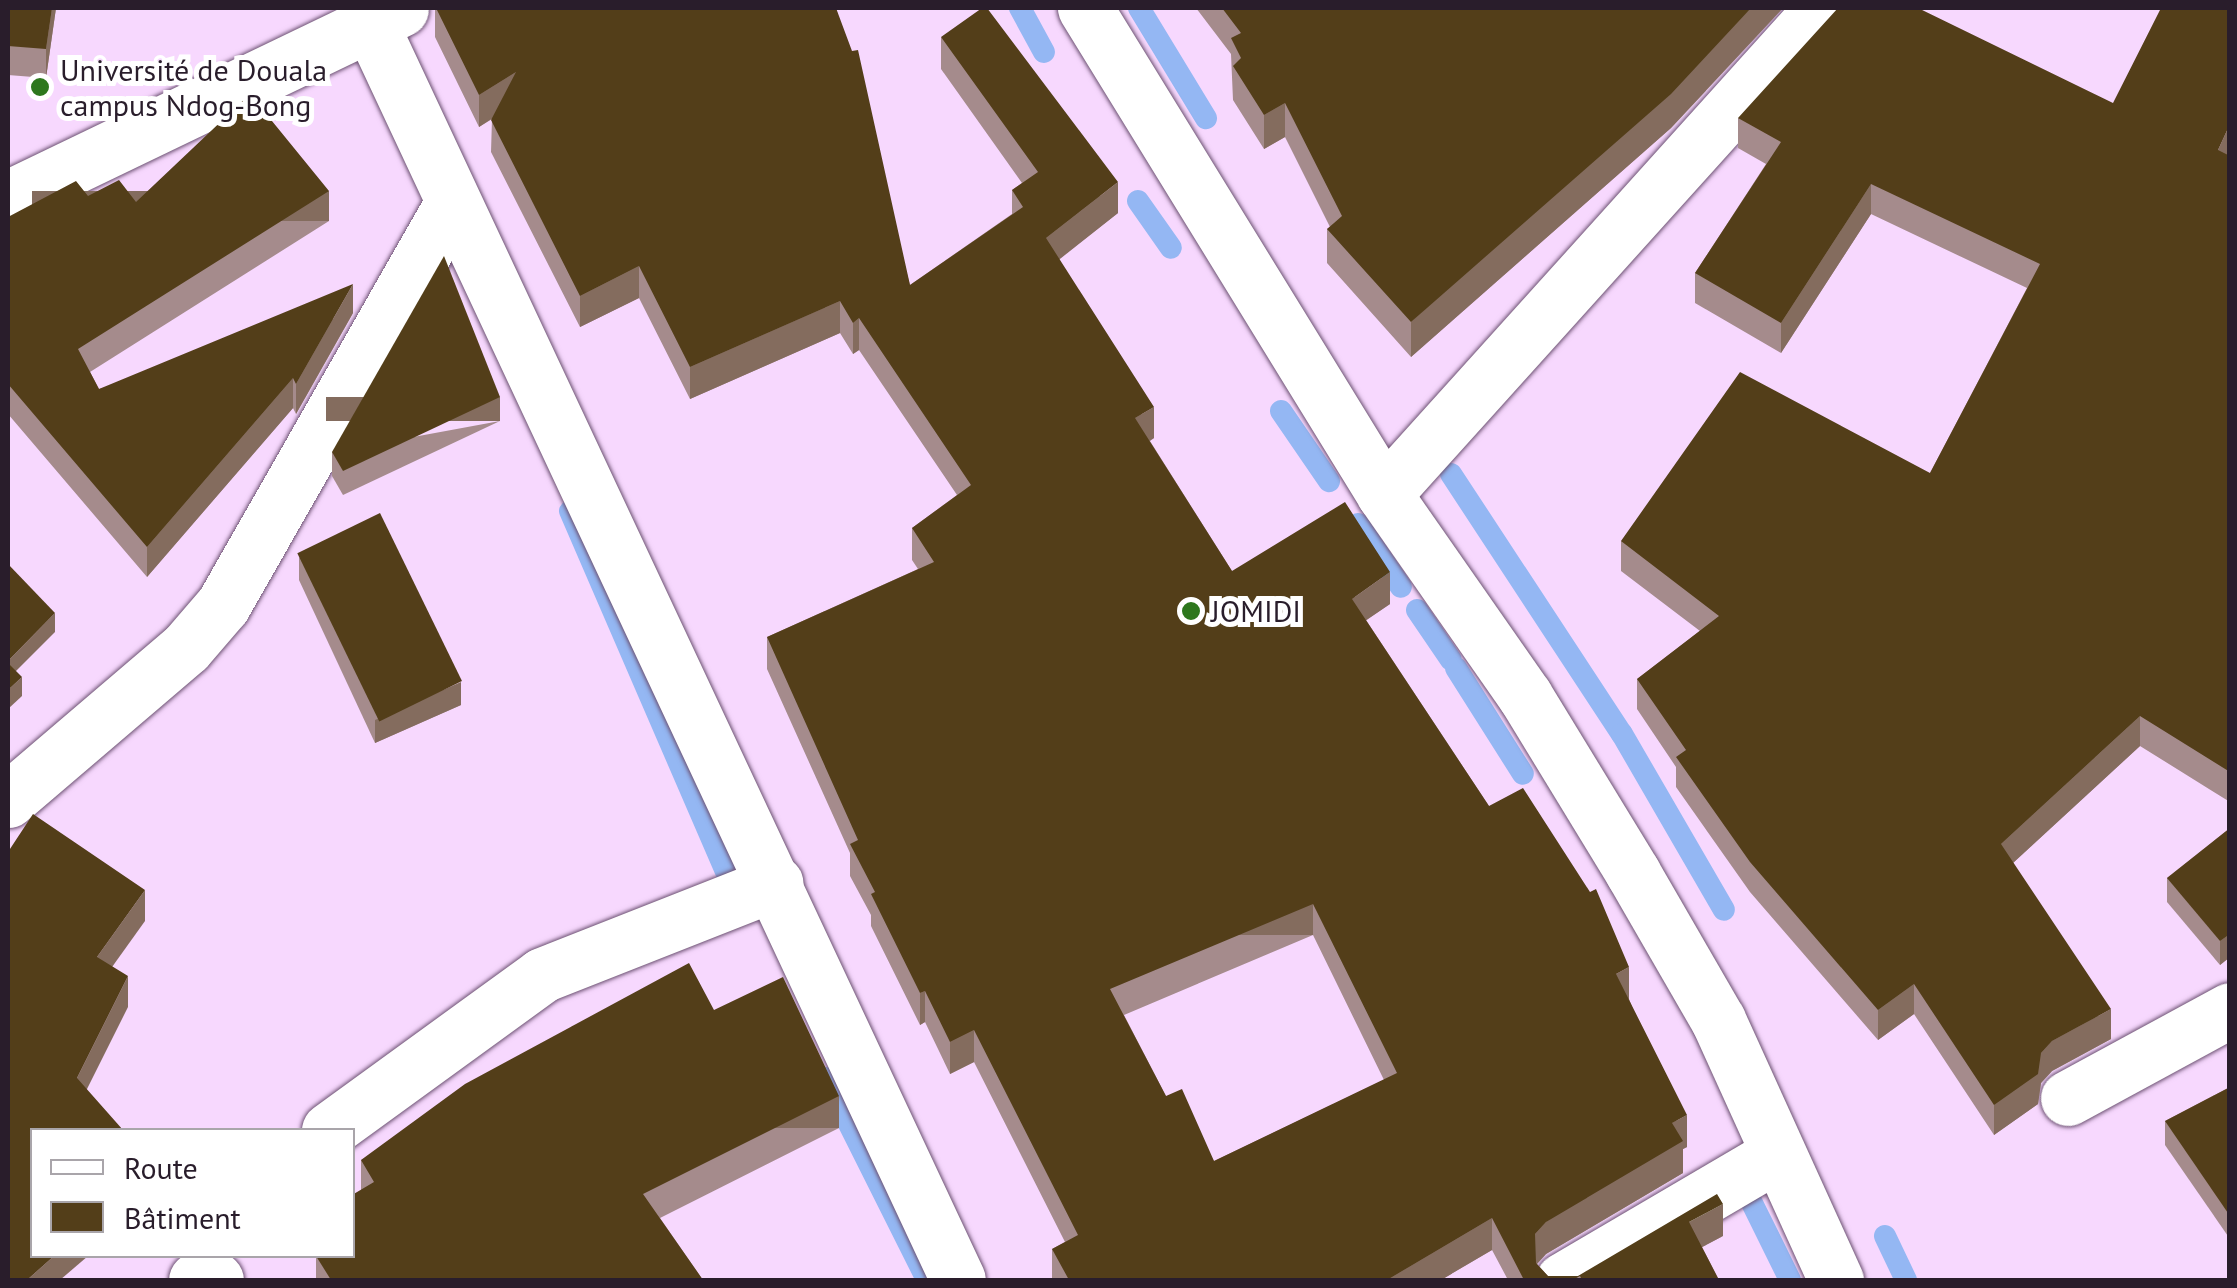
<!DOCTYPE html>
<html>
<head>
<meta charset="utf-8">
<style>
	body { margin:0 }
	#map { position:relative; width:2237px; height:1288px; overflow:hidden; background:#f7d8fe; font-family:"PT Sans",sans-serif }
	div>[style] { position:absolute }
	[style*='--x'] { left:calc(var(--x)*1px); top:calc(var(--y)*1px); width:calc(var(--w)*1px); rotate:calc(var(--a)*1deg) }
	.stream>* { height:22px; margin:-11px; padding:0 11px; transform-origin:11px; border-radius:11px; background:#94b7f3 }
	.roads { filter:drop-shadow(0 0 2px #6c5172) drop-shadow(0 0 2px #6c5172) }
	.street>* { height:55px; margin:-27.5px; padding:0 27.5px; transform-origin:27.5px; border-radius:27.5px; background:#fff }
	.secondary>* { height:55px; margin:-27.5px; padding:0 27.5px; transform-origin:27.5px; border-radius:27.5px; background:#fff }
	.wall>* { inset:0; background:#a58b8c }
	.shaded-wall>* { inset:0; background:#846c5e; transform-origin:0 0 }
	.building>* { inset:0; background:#533e19; transform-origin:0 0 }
	.dots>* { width:28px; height:28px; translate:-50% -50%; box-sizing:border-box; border:5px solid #fff; border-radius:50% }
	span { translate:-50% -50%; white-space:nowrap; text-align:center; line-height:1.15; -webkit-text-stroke:10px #fff; paint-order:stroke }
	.poi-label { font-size:30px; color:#291d2b }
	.left { translate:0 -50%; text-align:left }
	.frame { position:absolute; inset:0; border:10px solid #291d2b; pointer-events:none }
	.legend { position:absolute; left:30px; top:1128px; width:325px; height:130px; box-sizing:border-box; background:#fff; border:2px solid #a9a5aa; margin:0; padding:12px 18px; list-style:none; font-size:30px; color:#291d2b }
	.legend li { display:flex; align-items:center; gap:20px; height:50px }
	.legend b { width:50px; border:2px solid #a9a5aa }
</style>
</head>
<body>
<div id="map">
	<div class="stream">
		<div style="--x:1020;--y:8;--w:50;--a:61.4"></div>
		<div style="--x:1139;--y:8;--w:129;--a:58.7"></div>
		<div style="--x:1138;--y:201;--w:57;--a:54.9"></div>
		<div style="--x:1281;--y:411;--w:85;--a:55.6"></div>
		<div style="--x:1451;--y:474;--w:311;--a:56.7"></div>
		<div style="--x:1622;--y:734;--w:203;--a:59.9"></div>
		<div style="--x:570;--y:511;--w:401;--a:66.6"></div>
		<div style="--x:1358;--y:524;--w:76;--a:55.7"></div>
		<div style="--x:1417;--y:610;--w:60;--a:55.8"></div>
		<div style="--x:1456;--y:668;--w:125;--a:57.7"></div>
		<div style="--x:826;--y:1078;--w:226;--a:63.4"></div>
		<div style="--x:1750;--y:1199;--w:90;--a:63.7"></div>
		<div style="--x:1885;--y:1236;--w:49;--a:64.5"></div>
	</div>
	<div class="roads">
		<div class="street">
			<div style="--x:371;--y:25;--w:1385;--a:64.93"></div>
			<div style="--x:8;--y:198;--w:436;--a:-25.7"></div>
			<div style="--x:1384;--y:494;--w:654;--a:-47.97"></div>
			<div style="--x:8;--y:800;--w:234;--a:-40.5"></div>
			<div style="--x:186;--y:648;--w:57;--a:-49.3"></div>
			<div style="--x:223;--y:605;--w:460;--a:-60.3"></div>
			<div style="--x:2068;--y:1098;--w:184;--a:-28.5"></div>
			<div style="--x:329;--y:1130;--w:263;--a:-36"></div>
			<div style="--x:542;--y:975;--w:251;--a:-21.5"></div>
			<div style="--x:196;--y:1280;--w:20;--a:0"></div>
			<div style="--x:1563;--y:1280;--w:245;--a:-30.4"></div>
		</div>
		<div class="secondary">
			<div style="--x:1085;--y:8;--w:571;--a:58.4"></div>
			<div style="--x:1384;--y:494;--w:246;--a:55.1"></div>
			<div style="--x:1525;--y:696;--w:207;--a:58.6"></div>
			<div style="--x:1633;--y:873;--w:170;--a:60"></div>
			<div style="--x:1718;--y:1020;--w:286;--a:65.6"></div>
		</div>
	</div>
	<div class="wall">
		<div style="clip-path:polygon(8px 8px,56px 8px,46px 78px,8px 75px)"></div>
		<div style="clip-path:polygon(evenodd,435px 8px,836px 8px,910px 285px,1012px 214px,1012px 190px,1022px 183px,941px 69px,941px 37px,1118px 213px,1059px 259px,1154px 438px,1150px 441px,1232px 571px,1390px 604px,1366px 620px,1489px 806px,1629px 999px,1687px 1147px,1683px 1149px,1683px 1173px,1546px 1254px,1537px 1264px,1548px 1276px,1578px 1276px,1723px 1236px,1702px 1247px,1719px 1280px,1508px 1280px,1492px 1250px,1441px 1280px,1052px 1280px,1052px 1249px,1065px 1242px,974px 1062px,950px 1074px,925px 1022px,920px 1025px,871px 926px,871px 915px,850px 876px,850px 853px,767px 669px,767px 637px,918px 569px,912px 560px,912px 528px,957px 495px,859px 350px,853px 354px,840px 333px,690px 399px,639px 298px,580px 327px,491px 152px,492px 119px,479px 127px,435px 37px,435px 8px,1313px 935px,1384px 1080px,1214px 1161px,1166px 1096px,1124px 1015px,1313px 935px)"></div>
		<div style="clip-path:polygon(1196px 8px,1783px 8px,1671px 128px,1411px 357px,1327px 263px,1327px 229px,1330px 227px,1285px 137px,1264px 149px,1233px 100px,1231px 54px)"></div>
		<div style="clip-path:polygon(2113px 103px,2230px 156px,2230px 802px,2140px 746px,2013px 863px,2111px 1039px,2052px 1071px,2041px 1083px,2038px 1104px,1994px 1135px,1914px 1014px,1878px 1040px,1750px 892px,1676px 787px,1676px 767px,1637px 709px,1637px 679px,1700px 631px,1621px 571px,1621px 541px,1930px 473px,2027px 288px,1871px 214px,1781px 353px,1695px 303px,1695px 273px,1766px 164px,1738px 148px,1738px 118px)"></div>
		<div style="clip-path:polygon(88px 196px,329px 221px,90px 372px,99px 389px,353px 313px,296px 414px,293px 408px,147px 577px,8px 414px,8px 217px)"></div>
		<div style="clip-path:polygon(500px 421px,343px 495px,332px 476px,332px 452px)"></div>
		<div style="clip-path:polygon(299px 557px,461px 705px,375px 743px,299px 580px)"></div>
		<div style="clip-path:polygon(2230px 828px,2230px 957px,2220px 965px,2167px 902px,2167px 878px)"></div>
		<div style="clip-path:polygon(714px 1010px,839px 1128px,660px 1218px,703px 1280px,316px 1280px,316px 1256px,352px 1256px,361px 1190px,361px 1160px)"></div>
		<div style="clip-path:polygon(2230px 1087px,2230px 1239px,2165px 1145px,2165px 1121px)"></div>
	</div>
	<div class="shaded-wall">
		<div style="clip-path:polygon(52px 8px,56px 8px,46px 78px,46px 49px)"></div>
		<div style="clip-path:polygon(1751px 8px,1783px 8px,1671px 128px,1411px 357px,1411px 322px)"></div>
		<div style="clip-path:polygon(516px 72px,516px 103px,479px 127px,479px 95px)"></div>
		<div style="clip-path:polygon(1285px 103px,1285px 137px,1264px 149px,1264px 115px)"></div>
		<div style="clip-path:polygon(2230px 124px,2230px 154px,2218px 180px,2218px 150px)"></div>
		<div style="clip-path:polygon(1118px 182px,1118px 213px,1046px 270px,1046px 238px)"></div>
		<div style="clip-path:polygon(1871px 184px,1871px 214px,1781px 353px,1781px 323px)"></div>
		<div style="left:329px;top:191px;width:30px;height:297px;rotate:90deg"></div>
		<div style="clip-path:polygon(639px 266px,639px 298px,580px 327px,580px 296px)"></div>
		<div style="clip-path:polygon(353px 284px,353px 313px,296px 414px,296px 384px)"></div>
		<div style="clip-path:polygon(840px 301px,840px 333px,690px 399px,690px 367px)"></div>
		<div style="clip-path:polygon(859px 318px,859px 350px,853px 354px,853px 323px)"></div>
		<div style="clip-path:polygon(293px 378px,293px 408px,147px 577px,147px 547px)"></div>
		<div style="left:500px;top:397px;width:24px;height:174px;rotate:90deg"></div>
		<div style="clip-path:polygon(1154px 407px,1154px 438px,1135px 450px,1135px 418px)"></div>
		<div style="clip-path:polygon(1390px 572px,1390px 604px,1352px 630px,1352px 599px)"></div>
		<div style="clip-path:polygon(55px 613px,55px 632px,8px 679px,8px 661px)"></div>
		<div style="clip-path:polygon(22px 677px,22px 696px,8px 709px,8px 690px)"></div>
		<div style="clip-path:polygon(461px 682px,461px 705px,375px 743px,375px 720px)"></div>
		<div style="clip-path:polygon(2140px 716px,2140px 746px,2001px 874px,2001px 844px)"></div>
		<div style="clip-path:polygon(145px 890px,145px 921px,97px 988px,97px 957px)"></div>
		<div style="left:1313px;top:904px;width:31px;height:220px;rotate:90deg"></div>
		<div style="clip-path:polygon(2230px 934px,2230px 957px,2220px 965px,2220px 941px)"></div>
		<div style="clip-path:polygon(1629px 967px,1629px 999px,1616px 1006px,1616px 974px)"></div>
		<div style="clip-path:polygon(128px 976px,128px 1007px,77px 1109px,77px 1078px)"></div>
		<div style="clip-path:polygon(1914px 984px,1914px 1014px,1878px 1040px,1878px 1010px)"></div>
		<div style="clip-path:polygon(925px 991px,925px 1022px,920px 1025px,920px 993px)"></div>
		<div style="clip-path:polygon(2111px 1009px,2111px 1039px,2052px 1071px,2041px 1083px,2038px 1104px,1994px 1135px,1994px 1105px,2041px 1053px,2052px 1041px)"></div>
		<div style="clip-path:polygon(974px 1030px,974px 1062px,950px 1074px,950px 1042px)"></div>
		<div style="left:839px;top:1096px;width:32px;height:219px;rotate:90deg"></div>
		<div style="clip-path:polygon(1687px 1115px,1687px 1147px,1683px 1149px,1683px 1173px,1546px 1254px,1535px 1266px,1535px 1234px,1546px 1222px,1672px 1123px)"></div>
		<div style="clip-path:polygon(1723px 1204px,1723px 1236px,1689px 1254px,1689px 1222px)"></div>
		<div style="clip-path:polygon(1492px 1218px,1492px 1250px,1441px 1280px,1387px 1280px)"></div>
		<div style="clip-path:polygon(54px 1256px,88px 1256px,60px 1280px,27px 1280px)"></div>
	</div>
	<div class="building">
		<div style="clip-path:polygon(8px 8px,52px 8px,46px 49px,8px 46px)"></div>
		<div style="clip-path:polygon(evenodd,436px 8px,836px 8px,852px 51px,858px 50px,910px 285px,1023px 207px,1012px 190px,1038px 172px,941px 37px,982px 8px,987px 8px,1118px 182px,1046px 238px,1154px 407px,1135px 418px,1232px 571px,1345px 502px,1390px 572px,1352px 599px,1489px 806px,1523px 788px,1590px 892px,1596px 889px,1629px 967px,1616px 974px,1687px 1115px,1672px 1123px,1683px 1141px,1546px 1222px,1535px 1234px,1536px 1263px,1548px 1276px,1578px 1276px,1717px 1194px,1723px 1204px,1689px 1222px,1719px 1280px,1582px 1280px,1580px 1276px,1573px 1280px,1524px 1280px,1492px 1218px,1387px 1280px,1069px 1280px,1052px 1249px,1078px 1235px,974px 1030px,950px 1042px,925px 991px,920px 993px,871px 894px,875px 892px,850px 844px,858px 840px,767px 637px,934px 562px,912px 528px,971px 485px,859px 318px,853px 323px,840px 301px,690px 367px,639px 266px,580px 296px,491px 120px,516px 72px,479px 95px,436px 8px,1313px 904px,1397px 1073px,1214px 1161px,1182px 1089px,1166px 1096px,1110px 989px,1313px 904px)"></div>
		<div style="clip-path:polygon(1222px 8px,1751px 8px,1671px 94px,1411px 322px,1327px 229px,1342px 216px,1285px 103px,1264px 115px,1233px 66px,1241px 58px,1231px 38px,1241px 33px)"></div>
		<div style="clip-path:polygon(1838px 8px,1918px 8px,2113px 103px,2161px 8px,2230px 8px,2230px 124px,2218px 150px,2230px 156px,2230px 772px,2140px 716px,2001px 844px,2111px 1009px,2052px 1041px,2041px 1053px,2038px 1074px,1994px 1105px,1914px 984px,1878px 1010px,1750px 862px,1676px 757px,1686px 750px,1637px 679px,1719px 616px,1621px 541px,1740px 372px,1930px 473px,2040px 264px,1871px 184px,1781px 323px,1695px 273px,1781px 142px,1738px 118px)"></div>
		<div style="clip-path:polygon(250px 94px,329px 191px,78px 349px,99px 389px,353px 284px,296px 384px,293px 378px,147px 547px,8px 384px,8px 217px,76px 181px,88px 196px,119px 180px,136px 202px)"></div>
		<div style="clip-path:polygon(444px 256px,500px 397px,343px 471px,332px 452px)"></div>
		<div style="left:380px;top:513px;width:187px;height:92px;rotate:64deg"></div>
		<div style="clip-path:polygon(8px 564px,55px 613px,8px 661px)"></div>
		<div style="clip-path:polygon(8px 663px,22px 677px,8px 690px)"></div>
		<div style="clip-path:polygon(33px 814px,145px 890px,97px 957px,128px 976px,77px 1078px,123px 1130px,32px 1130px,32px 1256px,54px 1256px,27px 1280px,8px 1280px,8px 852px)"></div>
		<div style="clip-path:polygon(2230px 828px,2230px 934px,2220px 941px,2167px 878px)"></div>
		<div style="clip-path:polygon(689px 963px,714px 1010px,783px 977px,839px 1096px,643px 1194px,703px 1280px,331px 1280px,316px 1256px,352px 1256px,352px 1195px,374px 1182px,361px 1160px,465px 1084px)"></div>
		<div style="clip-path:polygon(2230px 1087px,2230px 1216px,2165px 1121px)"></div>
	</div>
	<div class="dots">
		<div style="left:40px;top:87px;background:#2d771d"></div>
		<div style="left:1191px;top:611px;background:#2d771d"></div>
	</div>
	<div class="poi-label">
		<span class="left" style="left:60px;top:87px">Université de Douala<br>campus Ndog-Bong</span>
		<span class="left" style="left:1211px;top:611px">JOMIDI</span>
	</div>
	<div class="frame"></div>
	<ul class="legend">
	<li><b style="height:12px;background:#fff"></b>Route</li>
	<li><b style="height:28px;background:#533e19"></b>Bâtiment</li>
	</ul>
</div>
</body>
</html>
